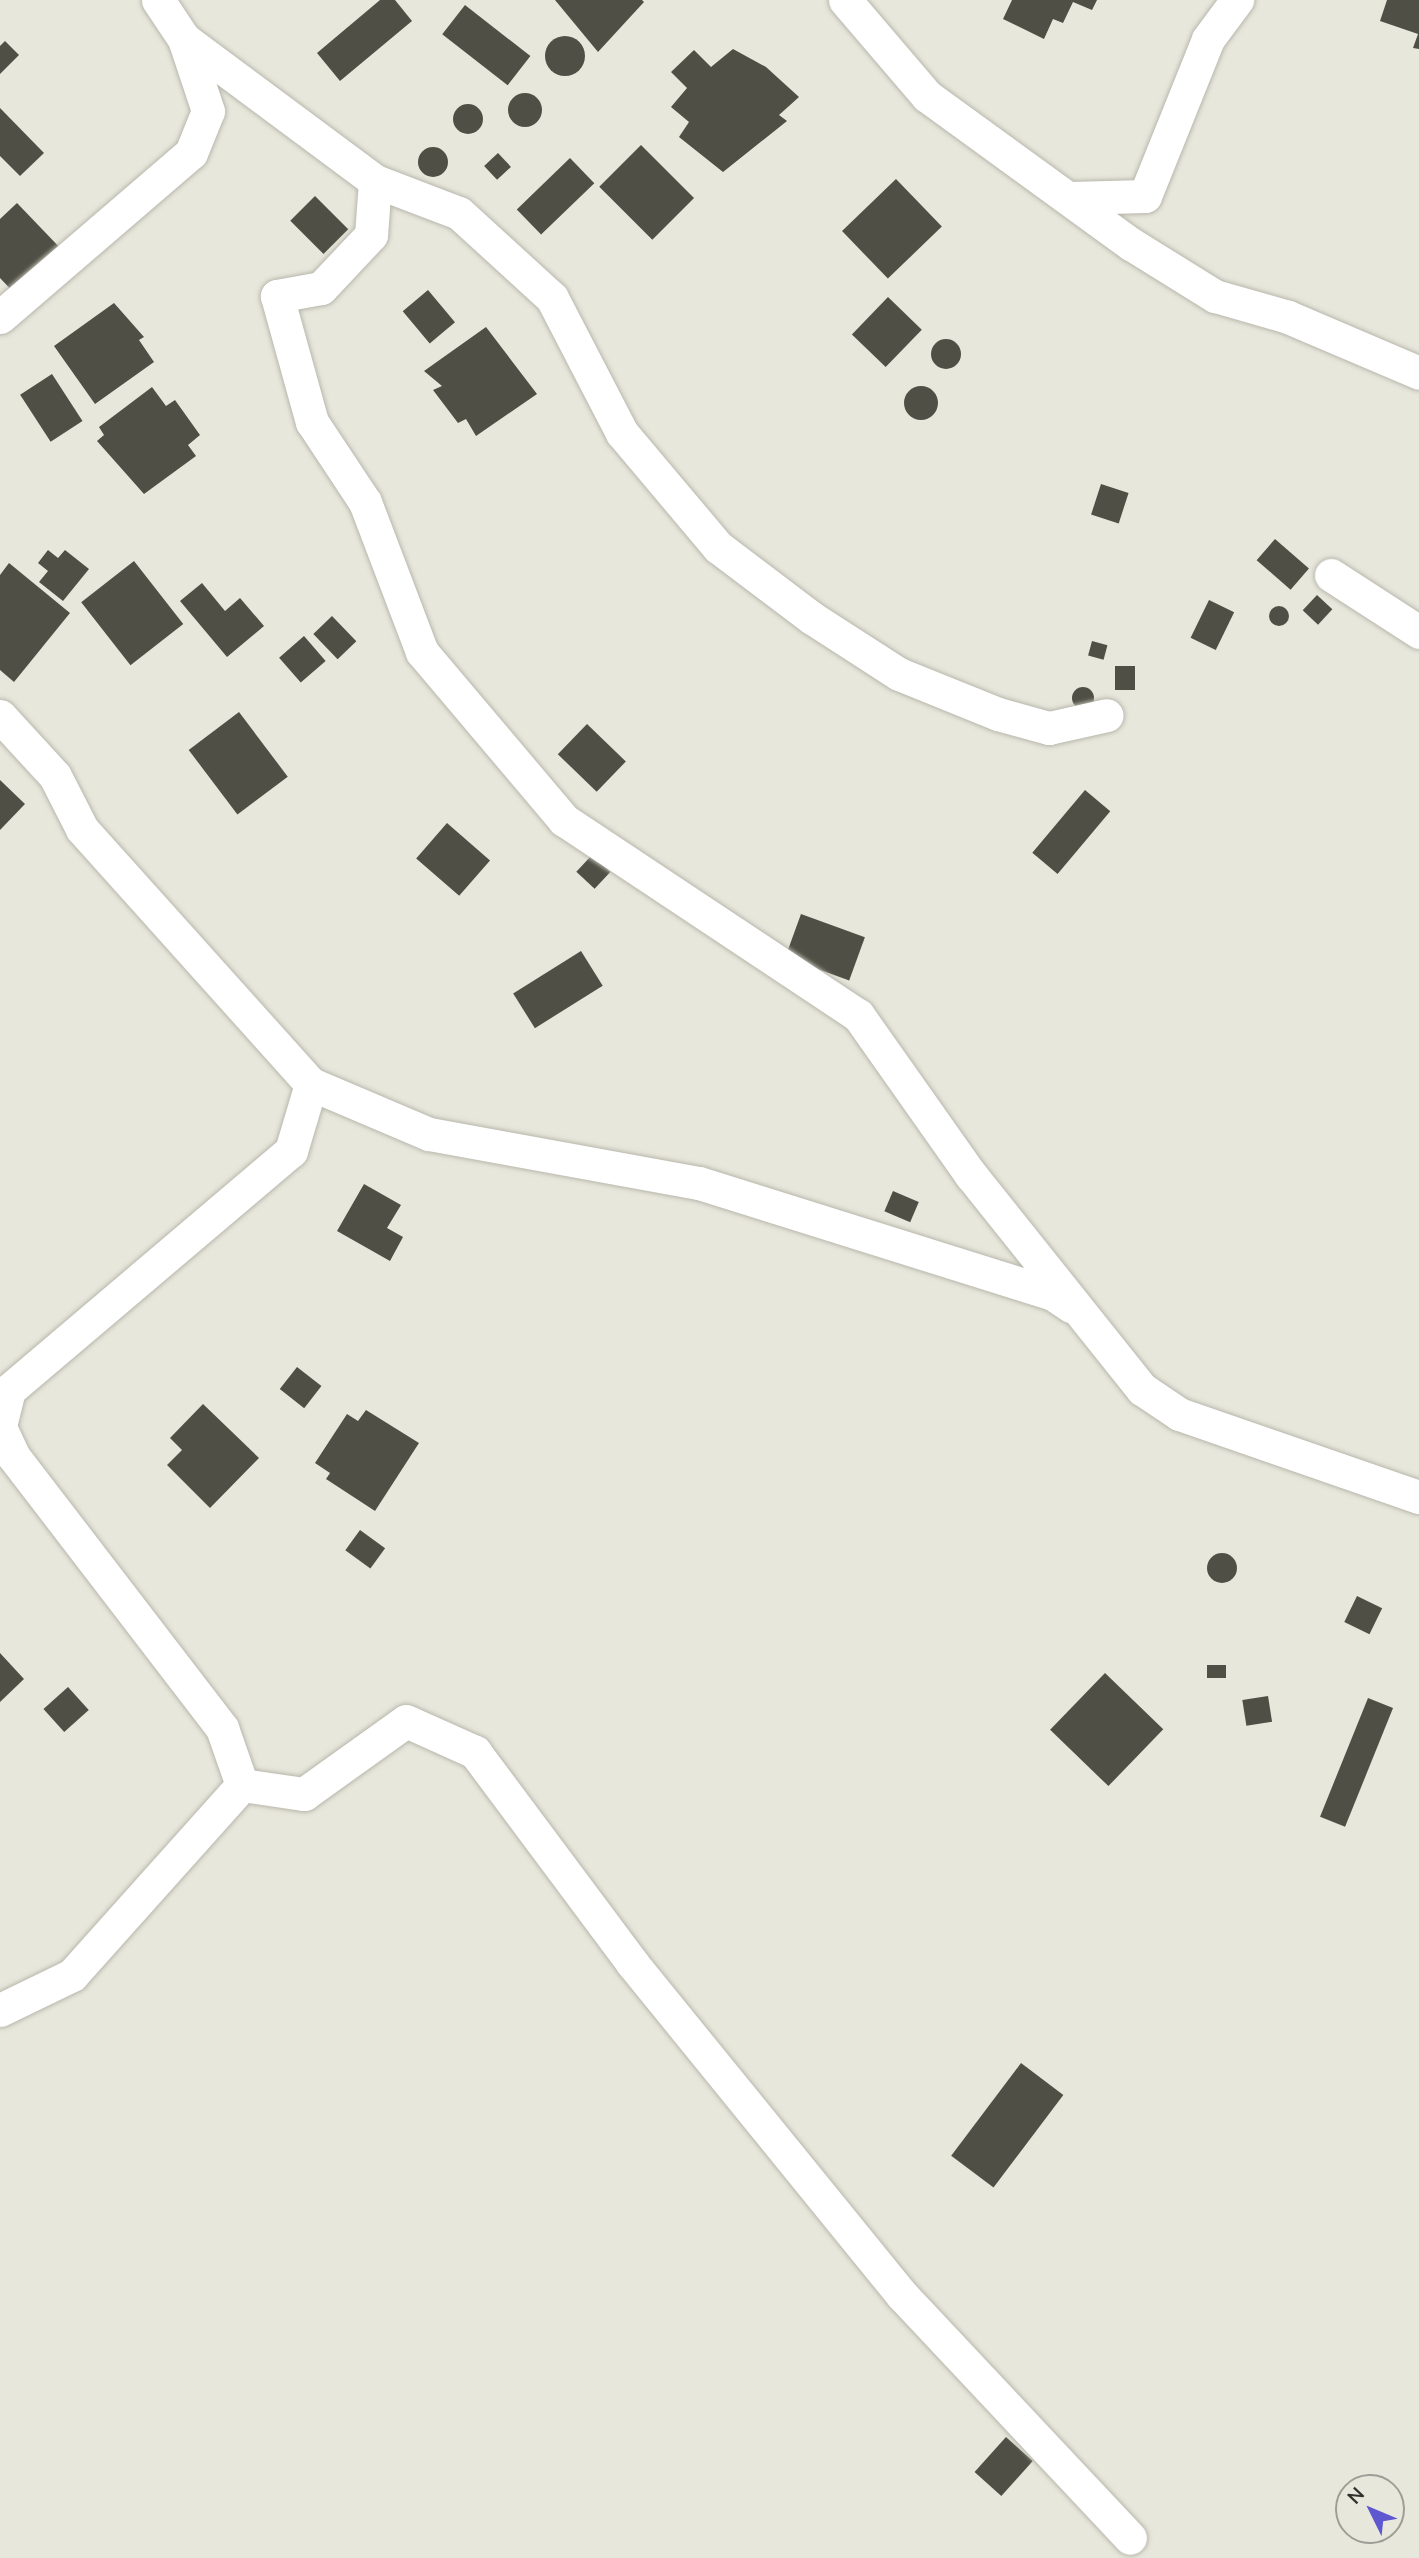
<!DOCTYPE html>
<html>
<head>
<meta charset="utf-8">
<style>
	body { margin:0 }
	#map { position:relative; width:1419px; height:2558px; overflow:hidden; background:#e8e7dc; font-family:"Nunito Sans",sans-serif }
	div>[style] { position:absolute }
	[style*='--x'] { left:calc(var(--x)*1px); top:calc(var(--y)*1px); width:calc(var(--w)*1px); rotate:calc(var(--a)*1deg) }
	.building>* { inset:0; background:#4f4f45; transform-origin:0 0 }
	.round { border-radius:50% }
	.roads { filter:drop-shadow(0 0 2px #b8b7ac) drop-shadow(0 0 2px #b8b7ac) }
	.minor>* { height:33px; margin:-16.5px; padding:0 16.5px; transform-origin:16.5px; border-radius:16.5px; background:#fff }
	span { translate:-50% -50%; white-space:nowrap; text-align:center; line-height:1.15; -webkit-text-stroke:7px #e8e7dc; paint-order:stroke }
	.north { position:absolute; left:1335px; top:2474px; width:70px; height:70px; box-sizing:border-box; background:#e8e7dc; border:2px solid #9f9e96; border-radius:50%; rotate:313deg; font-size:19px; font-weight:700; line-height:28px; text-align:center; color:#32312d }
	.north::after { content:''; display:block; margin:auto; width:24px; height:32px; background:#5e57cf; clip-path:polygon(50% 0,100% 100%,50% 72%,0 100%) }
</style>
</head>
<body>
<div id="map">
	<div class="building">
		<div style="clip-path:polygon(380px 0,395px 0,412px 21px,340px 81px,317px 53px)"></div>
		<div style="clip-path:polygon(555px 0,642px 0,644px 2px,598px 52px)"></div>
		<div style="clip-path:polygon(1012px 0,1097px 0,1092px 10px,1073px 2px,1063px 23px,1053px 19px,1044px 39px,1003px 19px)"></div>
		<div style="clip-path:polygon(1387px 0,1419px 0,1419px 49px,1413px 48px,1418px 34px,1380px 21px)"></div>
		<div style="left:465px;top:5px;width:83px;height:37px;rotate:38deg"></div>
		<div class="round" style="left:545px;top:36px;width:40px;height:40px"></div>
		<div style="clip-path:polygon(5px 41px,19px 55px,0 74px,0 46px)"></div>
		<div style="clip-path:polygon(733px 49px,766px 67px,799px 97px,779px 115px,787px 121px,723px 172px,679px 137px,689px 122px,671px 107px,687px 88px,671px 72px,694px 50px,711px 67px)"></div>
		<div class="round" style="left:508px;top:93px;width:34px;height:34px"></div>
		<div class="round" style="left:453px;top:104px;width:30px;height:30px"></div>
		<div style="clip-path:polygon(0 108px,44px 153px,20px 176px,0 156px)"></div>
		<div style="left:641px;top:145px;width:75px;height:59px;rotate:45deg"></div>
		<div class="round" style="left:418px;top:147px;width:30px;height:30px"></div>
		<div style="left:498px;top:153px;width:19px;height:19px;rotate:47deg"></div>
		<div style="left:570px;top:158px;width:35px;height:74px;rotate:46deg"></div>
		<div style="left:896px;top:179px;width:66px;height:75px;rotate:46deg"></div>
		<div style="left:315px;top:196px;width:47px;height:35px;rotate:45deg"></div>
		<div style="clip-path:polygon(17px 203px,64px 252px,18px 297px,0 278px,0 219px)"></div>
		<div style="left:428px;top:290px;width:42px;height:33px;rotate:50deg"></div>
		<div style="left:888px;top:297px;width:47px;height:52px;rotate:44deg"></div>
		<div style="clip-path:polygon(114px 303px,144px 337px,139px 340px,154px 362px,95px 404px,54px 346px)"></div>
		<div style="clip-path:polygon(486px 327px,537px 394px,476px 436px,466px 419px,458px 423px,433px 390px,442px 386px,424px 371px)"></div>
		<div class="round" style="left:931px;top:339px;width:30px;height:30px"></div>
		<div style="left:52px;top:374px;width:56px;height:38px;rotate:57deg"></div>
		<div class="round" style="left:904px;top:386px;width:34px;height:34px"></div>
		<div style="clip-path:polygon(152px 387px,166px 406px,175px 400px,200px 435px,188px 445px,196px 456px,144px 494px,97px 441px,104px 435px,99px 427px)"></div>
		<div style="left:1101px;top:484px;width:29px;height:32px;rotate:18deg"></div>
		<div style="left:1275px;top:539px;width:45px;height:28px;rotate:41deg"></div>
		<div style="clip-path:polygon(48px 550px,58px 558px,65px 550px,89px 569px,63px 601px,39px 582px,48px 571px,38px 563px)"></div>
		<div style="left:134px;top:561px;width:80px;height:67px;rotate:52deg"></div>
		<div style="clip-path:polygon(9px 563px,70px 613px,14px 682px,0 670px,0 575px)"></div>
		<div style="clip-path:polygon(202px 583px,225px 611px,240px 598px,264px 626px,227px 657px,180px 601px)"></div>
		<div style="left:1317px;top:595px;width:21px;height:21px;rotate:43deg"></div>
		<div style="left:1209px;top:600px;width:28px;height:42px;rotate:26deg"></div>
		<div class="round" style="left:1269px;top:606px;width:20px;height:20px"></div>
		<div style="left:332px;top:616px;width:35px;height:26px;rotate:46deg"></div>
		<div style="left:304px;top:636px;width:33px;height:33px;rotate:49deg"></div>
		<div style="left:1092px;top:641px;width:16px;height:15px;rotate:15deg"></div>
		<div style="left:1115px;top:666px;width:20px;height:24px"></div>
		<div class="round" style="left:1072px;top:687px;width:22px;height:22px"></div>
		<div style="left:239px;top:712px;width:81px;height:63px;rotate:53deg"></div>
		<div style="left:587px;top:724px;width:54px;height:42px;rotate:44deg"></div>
		<div style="clip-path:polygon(0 780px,25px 804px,0 830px)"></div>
		<div style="left:1085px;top:790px;width:33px;height:82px;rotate:40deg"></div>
		<div style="left:447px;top:823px;width:57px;height:47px;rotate:41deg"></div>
		<div style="left:592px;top:855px;width:25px;height:23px;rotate:43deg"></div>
		<div style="left:801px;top:914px;width:68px;height:46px;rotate:20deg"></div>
		<div style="left:581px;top:951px;width:41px;height:80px;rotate:58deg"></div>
		<div style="clip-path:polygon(364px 1184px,401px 1205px,387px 1228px,403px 1237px,390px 1261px,337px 1231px)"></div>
		<div style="left:893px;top:1191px;width:28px;height:22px;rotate:23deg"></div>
		<div style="left:297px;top:1367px;width:31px;height:28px;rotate:38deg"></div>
		<div style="clip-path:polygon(203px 1404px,259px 1458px,210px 1508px,167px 1465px,182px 1450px,170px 1438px)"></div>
		<div style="clip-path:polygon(366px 1410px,419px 1443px,375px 1511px,326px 1479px,330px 1473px,315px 1463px,347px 1414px,358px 1421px)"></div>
		<div style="left:360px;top:1530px;width:31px;height:25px;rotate:36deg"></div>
		<div class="round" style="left:1207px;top:1553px;width:30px;height:30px"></div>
		<div style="left:1357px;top:1596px;width:28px;height:29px;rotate:26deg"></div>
		<div style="clip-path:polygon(0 1653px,24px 1679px,0 1702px)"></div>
		<div style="left:1207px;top:1665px;width:19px;height:13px"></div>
		<div style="left:1105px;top:1673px;width:81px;height:79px;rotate:44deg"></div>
		<div style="left:68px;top:1687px;width:31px;height:33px;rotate:48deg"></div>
		<div style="left:1268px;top:1696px;width:26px;height:26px;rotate:81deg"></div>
		<div style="left:1368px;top:1698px;width:27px;height:128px;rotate:22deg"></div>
		<div style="left:1021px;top:2063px;width:53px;height:116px;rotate:37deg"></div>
		<div style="left:1006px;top:2437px;width:36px;height:47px;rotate:42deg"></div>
	</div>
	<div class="roads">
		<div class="minor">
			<div style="--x:158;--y:0;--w:47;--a:56.3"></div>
			<div style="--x:184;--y:39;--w:238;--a:36.6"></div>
			<div style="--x:375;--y:181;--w:54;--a:94.2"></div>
			<div style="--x:371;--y:235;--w:73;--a:133.3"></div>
			<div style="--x:321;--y:288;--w:45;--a:169.7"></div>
			<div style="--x:277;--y:296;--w:131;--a:74.5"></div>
			<div style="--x:312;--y:422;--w:96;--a:56.5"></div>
			<div style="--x:365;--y:502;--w:160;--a:69.2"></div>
			<div style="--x:422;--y:652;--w:220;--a:49.8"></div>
			<div style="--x:564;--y:820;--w:353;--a:33.6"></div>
			<div style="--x:858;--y:1015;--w:196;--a:54.8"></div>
			<div style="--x:971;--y:1175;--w:274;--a:51.4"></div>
			<div style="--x:1142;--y:1389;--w:45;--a:34"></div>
			<div style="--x:1179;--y:1414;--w:254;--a:19.1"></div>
			<div style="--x:845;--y:0;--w:126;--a:49.5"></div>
			<div style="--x:927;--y:96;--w:252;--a:36"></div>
			<div style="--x:1131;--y:244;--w:99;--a:31.8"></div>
			<div style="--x:1215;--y:296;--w:76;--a:16"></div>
			<div style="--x:1288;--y:317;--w:142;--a:23.1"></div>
			<div style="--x:375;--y:181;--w:90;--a:20.9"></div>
			<div style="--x:459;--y:213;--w:126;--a:42.4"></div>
			<div style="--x:552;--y:298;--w:152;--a:62.6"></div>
			<div style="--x:622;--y:433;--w:149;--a:49.9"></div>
			<div style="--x:718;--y:547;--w:118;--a:37.1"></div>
			<div style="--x:812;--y:618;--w:103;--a:32.8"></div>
			<div style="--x:899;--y:674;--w:107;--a:22"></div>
			<div style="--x:998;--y:714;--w:53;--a:15.4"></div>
			<div style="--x:1049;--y:728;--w:59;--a:-12.6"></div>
			<div style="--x:1070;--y:198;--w:75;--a:-1.5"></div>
			<div style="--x:1145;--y:196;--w:169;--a:-68.1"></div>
			<div style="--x:1208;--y:39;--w:49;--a:-53.4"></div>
			<div style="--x:0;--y:317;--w:252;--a:-40.7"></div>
			<div style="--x:191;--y:153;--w:45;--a:-68"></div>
			<div style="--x:208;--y:111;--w:76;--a:-108.4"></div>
			<div style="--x:1331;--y:575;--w:105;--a:32.9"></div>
			<div style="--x:0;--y:716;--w:81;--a:47.5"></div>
			<div style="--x:55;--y:776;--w:59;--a:63"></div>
			<div style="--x:82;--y:829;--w:343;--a:48.1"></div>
			<div style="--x:311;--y:1084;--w:128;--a:23"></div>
			<div style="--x:429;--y:1134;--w:274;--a:10.3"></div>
			<div style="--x:699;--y:1183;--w:371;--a:17.4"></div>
			<div style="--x:1053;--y:1294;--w:22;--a:34"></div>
			<div style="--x:0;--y:1426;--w:37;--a:-76"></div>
			<div style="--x:9;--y:1390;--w:370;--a:-40.3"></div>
			<div style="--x:291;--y:1151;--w:70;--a:-73.4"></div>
			<div style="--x:0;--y:1427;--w:33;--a:65"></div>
			<div style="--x:14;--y:1457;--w:342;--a:52.5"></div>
			<div style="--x:222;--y:1728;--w:60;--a:70.7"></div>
			<div style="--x:242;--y:1785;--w:255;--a:131.8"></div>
			<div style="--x:72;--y:1975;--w:80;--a:154.1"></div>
			<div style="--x:242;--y:1785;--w:63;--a:8.3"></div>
			<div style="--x:304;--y:1794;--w:125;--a:-35.6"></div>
			<div style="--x:406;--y:1721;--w:76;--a:24.2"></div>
			<div style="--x:475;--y:1752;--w:263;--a:53.3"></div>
			<div style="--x:632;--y:1963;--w:428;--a:50.9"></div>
			<div style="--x:902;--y:2295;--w:333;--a:46.8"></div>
		</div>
	</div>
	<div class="north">N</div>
</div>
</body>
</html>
